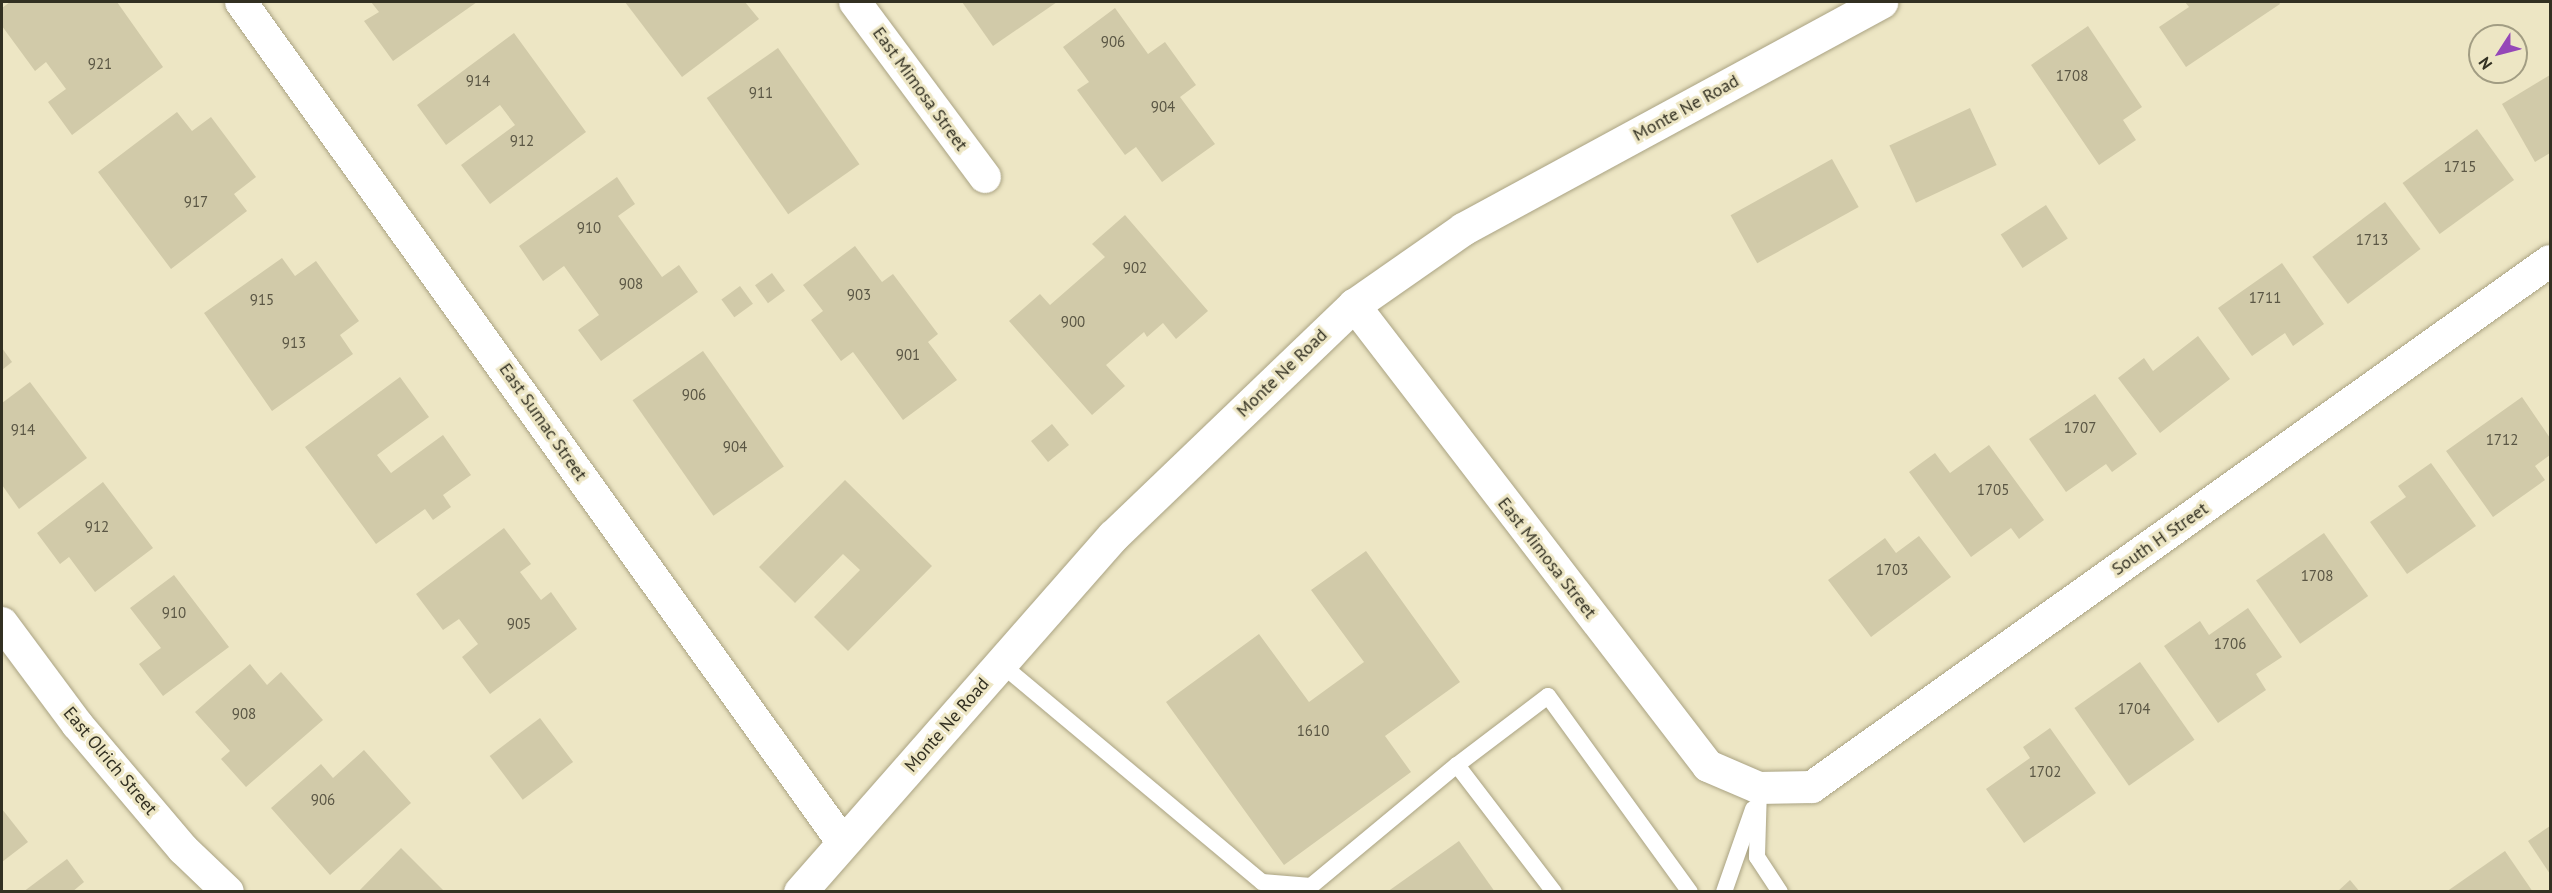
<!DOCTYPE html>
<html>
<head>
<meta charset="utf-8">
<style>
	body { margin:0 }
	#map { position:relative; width:2552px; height:893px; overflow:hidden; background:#ede6c4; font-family:"PT Sans",sans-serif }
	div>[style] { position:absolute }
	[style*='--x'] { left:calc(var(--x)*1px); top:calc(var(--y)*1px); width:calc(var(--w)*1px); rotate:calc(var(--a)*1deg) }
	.building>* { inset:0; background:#d1caa9; transform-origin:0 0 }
	.roads { filter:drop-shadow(0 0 2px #aaa383) drop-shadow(0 0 2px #aaa383) }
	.lane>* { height:16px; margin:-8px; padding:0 8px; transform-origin:8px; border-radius:8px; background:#fff }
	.street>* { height:32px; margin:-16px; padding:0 16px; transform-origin:16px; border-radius:16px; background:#fff }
	.secondary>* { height:33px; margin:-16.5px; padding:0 16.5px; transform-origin:16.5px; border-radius:16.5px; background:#fff }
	span { translate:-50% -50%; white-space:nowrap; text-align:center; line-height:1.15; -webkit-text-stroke:6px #ede6c4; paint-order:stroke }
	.number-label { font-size:15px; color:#5a5644 }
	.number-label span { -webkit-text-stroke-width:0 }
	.street-label { font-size:18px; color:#323022 }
	.frame { position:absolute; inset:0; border:3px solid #323022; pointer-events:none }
	.north { position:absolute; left:2468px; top:24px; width:60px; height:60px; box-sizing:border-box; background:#ede6c4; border:2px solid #a29d83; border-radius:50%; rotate:234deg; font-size:16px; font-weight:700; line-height:24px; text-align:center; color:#323022 }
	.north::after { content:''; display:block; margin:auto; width:21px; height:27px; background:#9547b8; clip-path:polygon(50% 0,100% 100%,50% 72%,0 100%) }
</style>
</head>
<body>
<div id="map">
	<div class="building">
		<div style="clip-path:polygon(10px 2px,117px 2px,163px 67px,72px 135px,48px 102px,66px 89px,46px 62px,35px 71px,2px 26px,2px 8px)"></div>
		<div style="clip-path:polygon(371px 2px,477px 2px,393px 61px,364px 21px,379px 12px)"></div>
		<div style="clip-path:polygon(625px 2px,745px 2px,759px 19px,682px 77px)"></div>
		<div style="clip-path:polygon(962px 2px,1057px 2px,993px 46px)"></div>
		<div style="clip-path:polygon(2185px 2px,2279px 2px,2280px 4px,2186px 67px,2159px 27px,2189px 7px)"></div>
		<div style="clip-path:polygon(1115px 8px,1148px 54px,1165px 42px,1196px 85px,1180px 97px,1215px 144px,1162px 182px,1136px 147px,1125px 155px,1077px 90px,1089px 82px,1063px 47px)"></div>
		<div style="clip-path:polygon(2088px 26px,2142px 107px,2123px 120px,2136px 140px,2099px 165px,2031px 65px)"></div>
		<div style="clip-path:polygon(514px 33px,586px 132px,490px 204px,461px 165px,515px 125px,500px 105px,446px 145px,417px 105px)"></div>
		<div style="left:778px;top:48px;width:142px;height:87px;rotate:55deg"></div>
		<div style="clip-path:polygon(2550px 75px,2550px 153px,2535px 162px,2502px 104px)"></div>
		<div style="left:1970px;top:108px;width:63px;height:89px;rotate:65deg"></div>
		<div style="clip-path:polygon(177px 112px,192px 131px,211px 117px,256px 177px,234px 194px,247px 211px,171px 269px,98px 172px)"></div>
		<div style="left:2477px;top:129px;width:63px;height:92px;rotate:54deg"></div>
		<div style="left:1832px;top:159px;width:55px;height:116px;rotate:61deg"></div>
		<div style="clip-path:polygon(617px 177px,635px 204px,618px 216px,662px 277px,679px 265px,698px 292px,601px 361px,578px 330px,599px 315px,564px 266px,543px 281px,519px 246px)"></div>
		<div style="left:2385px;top:202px;width:59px;height:91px;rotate:53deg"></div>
		<div style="left:2046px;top:205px;width:40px;height:54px;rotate:57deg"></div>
		<div style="clip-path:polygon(1125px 215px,1208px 311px,1176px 339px,1163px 323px,1147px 337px,1144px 332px,1106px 365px,1125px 386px,1092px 415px,1009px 321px,1040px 294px,1050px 305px,1105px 257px,1092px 244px)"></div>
		<div style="clip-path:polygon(855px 246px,882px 282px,893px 274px,938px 334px,928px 342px,957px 380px,903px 420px,853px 352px,841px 361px,811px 320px,823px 311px,803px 285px)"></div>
		<div style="clip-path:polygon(282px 258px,295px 276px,316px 261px,359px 321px,340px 335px,353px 354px,272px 411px,204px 313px)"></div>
		<div style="clip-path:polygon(2282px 263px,2324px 324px,2293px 346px,2285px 333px,2252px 356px,2218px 308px)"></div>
		<div style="left:772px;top:273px;width:22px;height:21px;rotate:54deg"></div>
		<div style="left:740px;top:286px;width:22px;height:23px;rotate:54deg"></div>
		<div style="clip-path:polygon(2198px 336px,2230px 379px,2160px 433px,2118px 378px,2144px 358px,2153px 371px)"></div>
		<div style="clip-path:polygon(2px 348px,12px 362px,2px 370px)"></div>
		<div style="left:703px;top:351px;width:141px;height:86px;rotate:55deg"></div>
		<div style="clip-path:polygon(400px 377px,429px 417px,377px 455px,391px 473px,443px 435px,471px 475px,443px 495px,451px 507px,433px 520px,425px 509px,376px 544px,305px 447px)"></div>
		<div style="clip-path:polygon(30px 382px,87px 458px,19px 509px,2px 485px,2px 403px)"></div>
		<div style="clip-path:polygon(2095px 394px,2137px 454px,2112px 472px,2106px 464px,2066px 492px,2029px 439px)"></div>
		<div style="clip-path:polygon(2522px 397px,2550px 438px,2550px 455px,2535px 466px,2545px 480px,2493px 517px,2446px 451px)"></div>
		<div style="left:1052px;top:424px;width:27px;height:27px;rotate:51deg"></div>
		<div style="clip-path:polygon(1989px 445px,2044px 520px,2019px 539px,2011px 528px,1971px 557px,1909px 472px,1935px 453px,1950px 473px)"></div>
		<div style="clip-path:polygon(2431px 463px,2476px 526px,2407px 574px,2370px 522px,2406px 497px,2398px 486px)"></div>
		<div style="clip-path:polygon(845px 480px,932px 566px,848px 651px,814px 617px,860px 570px,843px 554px,795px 603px,759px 567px)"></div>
		<div style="clip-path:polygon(103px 482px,153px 548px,95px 592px,69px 557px,60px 564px,37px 533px)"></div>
		<div style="clip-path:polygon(504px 528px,531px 564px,520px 572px,541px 600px,551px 592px,577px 629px,490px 694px,462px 657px,478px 644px,459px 619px,443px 630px,416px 594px)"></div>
		<div style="left:2324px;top:533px;width:77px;height:83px;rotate:55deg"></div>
		<div style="clip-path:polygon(1919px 536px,1951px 577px,1871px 637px,1828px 580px,1885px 538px,1896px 553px)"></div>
		<div style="clip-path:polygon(1366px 551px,1460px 682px,1385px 736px,1411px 772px,1284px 865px,1166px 702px,1259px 634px,1309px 702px,1364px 662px,1311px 590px)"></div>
		<div style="clip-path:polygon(174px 575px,229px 647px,163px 696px,139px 664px,161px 648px,130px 608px)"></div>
		<div style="clip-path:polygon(2248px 608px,2282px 657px,2256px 674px,2266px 690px,2218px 723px,2164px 646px,2200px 621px,2209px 635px)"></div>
		<div style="left:2140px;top:662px;width:95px;height:80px;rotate:55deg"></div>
		<div style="clip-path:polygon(250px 664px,267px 685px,281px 672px,323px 720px,246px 787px,221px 759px,230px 751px,195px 712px)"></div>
		<div style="left:540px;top:718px;width:55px;height:63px;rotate:53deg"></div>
		<div style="clip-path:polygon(2050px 728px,2096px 793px,2024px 843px,1986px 789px,2030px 758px,2023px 747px)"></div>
		<div style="clip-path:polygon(364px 750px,411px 803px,330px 875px,271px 808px,321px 764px,333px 778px)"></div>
		<div style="clip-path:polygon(2px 809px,28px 842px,2px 862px)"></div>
		<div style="clip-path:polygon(2550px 826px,2550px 874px,2528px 841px)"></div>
		<div style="clip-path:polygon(1459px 841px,1495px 892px,1387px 892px)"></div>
		<div style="clip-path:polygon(401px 848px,445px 892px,358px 892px)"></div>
		<div style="clip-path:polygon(2505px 851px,2533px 892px,2446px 892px)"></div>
		<div style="clip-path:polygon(67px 859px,84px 882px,72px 892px,23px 892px)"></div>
		<div style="clip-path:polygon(2350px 880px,2360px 892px,2337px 892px)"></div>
	</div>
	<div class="roads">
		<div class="lane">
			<div style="--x:1001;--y:664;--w:340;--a:39.9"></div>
			<div style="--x:1262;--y:882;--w:49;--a:4.7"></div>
			<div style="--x:1311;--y:886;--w:190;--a:-39.7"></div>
			<div style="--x:1759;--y:788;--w:69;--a:91.7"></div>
			<div style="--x:1757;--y:857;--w:42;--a:56.7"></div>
			<div style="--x:1554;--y:892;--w:160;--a:-127.4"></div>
			<div style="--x:1457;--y:765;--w:114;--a:-37.2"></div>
			<div style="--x:1548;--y:696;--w:242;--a:54.1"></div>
			<div style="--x:1724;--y:892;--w:88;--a:-70.7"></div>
		</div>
		<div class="street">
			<div style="--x:241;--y:2;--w:1034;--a:54.4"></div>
			<div style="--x:855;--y:2;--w:218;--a:53.4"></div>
			<div style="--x:1354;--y:305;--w:581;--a:52.48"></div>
			<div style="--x:1708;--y:766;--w:56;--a:23.3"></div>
			<div style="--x:1759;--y:788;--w:53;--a:-1.1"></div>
			<div style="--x:1812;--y:787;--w:906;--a:-35.48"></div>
			<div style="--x:2;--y:623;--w:126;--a:53.4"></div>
			<div style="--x:77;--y:724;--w:164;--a:49.7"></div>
			<div style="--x:183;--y:849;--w:62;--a:43.7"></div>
		</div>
		<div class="secondary">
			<div style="--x:800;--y:892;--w:474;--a:-48.7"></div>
			<div style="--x:1113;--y:536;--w:334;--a:-43.8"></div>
			<div style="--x:1354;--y:305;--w:133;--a:-34.9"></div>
			<div style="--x:1463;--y:229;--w:476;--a:-28.5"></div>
		</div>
	</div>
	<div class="number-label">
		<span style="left:1113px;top:42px">906</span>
		<span style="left:100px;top:64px">921</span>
		<span style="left:2072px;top:76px">1708</span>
		<span style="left:478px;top:81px">914</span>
		<span style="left:761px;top:93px">911</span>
		<span style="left:1163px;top:107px">904</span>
		<span style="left:522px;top:141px">912</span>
		<span style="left:2460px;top:167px">1715</span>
		<span style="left:196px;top:202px">917</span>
		<span style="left:589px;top:228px">910</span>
		<span style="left:2372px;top:240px">1713</span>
		<span style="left:1135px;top:268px">902</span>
		<span style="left:631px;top:284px">908</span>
		<span style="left:859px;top:295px">903</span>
		<span style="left:2265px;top:298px">1711</span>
		<span style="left:262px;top:300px">915</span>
		<span style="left:1073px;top:322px">900</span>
		<span style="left:294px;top:343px">913</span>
		<span style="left:908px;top:355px">901</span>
		<span style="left:694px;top:395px">906</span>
		<span style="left:2080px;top:428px">1707</span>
		<span style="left:23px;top:430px">914</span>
		<span style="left:2502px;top:440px">1712</span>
		<span style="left:735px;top:447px">904</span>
		<span style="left:1993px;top:490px">1705</span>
		<span style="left:97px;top:527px">912</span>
		<span style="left:1892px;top:570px">1703</span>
		<span style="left:2317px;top:576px">1708</span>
		<span style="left:174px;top:613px">910</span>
		<span style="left:519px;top:624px">905</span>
		<span style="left:2230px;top:644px">1706</span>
		<span style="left:2134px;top:709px">1704</span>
		<span style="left:244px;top:714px">908</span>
		<span style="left:1313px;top:731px">1610</span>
		<span style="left:2045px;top:772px">1702</span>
		<span style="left:323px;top:800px">906</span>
	</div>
	<div class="street-label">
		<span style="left:920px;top:89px;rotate:54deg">East Mimosa Street</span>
		<span style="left:1686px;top:108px;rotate:-29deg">Monte Ne Road</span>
		<span style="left:1282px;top:373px;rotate:-44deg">Monte Ne Road</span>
		<span style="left:543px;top:422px;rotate:55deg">East Sumac Street</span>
		<span style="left:2160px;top:539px;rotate:-35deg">South H Street</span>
		<span style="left:1547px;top:558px;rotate:52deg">East Mimosa Street</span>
		<span style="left:947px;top:725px;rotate:-49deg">Monte Ne Road</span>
		<span style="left:110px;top:761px;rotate:50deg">East Olrich Street</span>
	</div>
	<div class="frame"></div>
	<div class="north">N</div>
</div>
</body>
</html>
